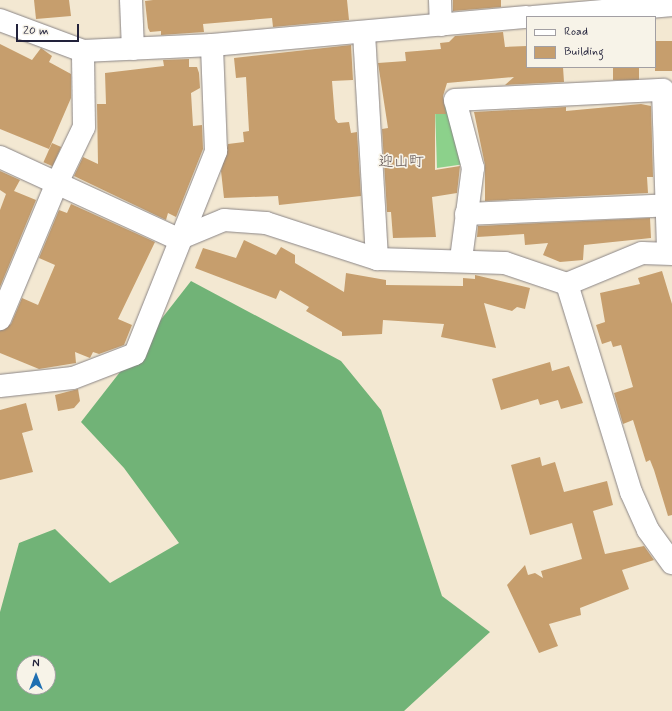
<!DOCTYPE html>
<html>
<head>
<meta charset="utf-8">
<style>
	body { margin:0 }
	#map { position:relative; width:672px; height:711px; overflow:hidden; background:#f3e8d2; font-family:Mynerve,"Klee One",sans-serif }
	div>[style] { position:absolute }
	[style*='--x'] { left:calc(var(--x)*1px); top:calc(var(--y)*1px); width:calc(var(--w)*1px); rotate:calc(var(--a)*1deg) }
	.green>* { inset:0; background:#8cd18b }
	.forest>* { inset:0; background:#71b377 }
	.building>* { inset:0; background:#c69e6d; transform-origin:0 0 }
	.roads { filter:drop-shadow(0 0 1px #8a8586) drop-shadow(0 0 1px #8a8586) }
	.street>* { height:22px; margin:-11px; padding:0 11px; transform-origin:11px; border-radius:11px; background:#fff }
	span { translate:-50% -50%; white-space:nowrap; text-align:center; line-height:1.15; -webkit-text-stroke:3.5px #f7f3e8; paint-order:stroke }
	.quarter-label { font-size:15px; color:#5b4d4c }
	.legend { position:absolute; left:526px; top:16px; width:130px; height:52px; box-sizing:border-box; background:#f7f3e8; border:1px solid #a29fa3; margin:0; padding:5px 7px; list-style:none; font-size:12px; color:#22223b }
	.legend li { display:flex; align-items:center; gap:8px; height:20px }
	.legend b { width:20px; border:1px solid #a29fa3 }
	.north { position:absolute; left:16px; top:655px; width:40px; height:40px; box-sizing:border-box; background:#f7f3e8; border:1px solid #a29fa3; border-radius:50%; rotate:0deg; font-size:11px; font-weight:700; line-height:16px; text-align:center; color:#22223b }
	.north::after { content:''; display:block; margin:auto; width:14px; height:18px; background:#1f6fb2; clip-path:polygon(50% 0,100% 100%,50% 72%,0 100%) }
	.scale { position:absolute; left:16px; top:24px; width:63px; height:18px; box-sizing:border-box; border:2px solid #22223b; border-top:0; padding-left:5px; font-size:12px; line-height:14px; white-space:nowrap; color:#22223b; -webkit-text-stroke:3px #f7f3e8; paint-order:stroke }
</style>
</head>
<body>
<div id="map">
	<div class="green">
		<div style="clip-path:polygon(449px 106px,465px 164px,437px 168px,435px 107px)"></div>
	</div>
	<div class="forest">
		<div style="clip-path:polygon(evenodd,191px 281px,341px 361px,381px 410px,442px 596px,490px 632px,404px 711px,0 711px,0 612px,19px 543px,55px 529px,110px 583px,179px 543px,124px 468px,81px 422px,191px 281px,24px 663px,48px 663px,48px 687px,24px 687px,24px 663px)"></div>
	</div>
	<div class="building">
		<div style="clip-path:polygon(34px 0,69px 0,71px 16px,36px 19px)"></div>
		<div style="clip-path:polygon(153px 0,347px 0,349px 20px,273px 27px,272px 18px,203px 24px,204px 32px,161px 35px,161px 31px,150px 32px,148px 28px,145px 1px)"></div>
		<div style="clip-path:polygon(453px 0,501px 0,501px 7px,453px 11px)"></div>
		<div style="clip-path:polygon(503px 32px,505px 47px,527px 46px,527px 67px,563px 67px,564px 82px,505px 85px,514px 77px,447px 83px,443px 96px,446px 114px,435px 114px,435px 170px,460px 166px,457px 193px,432px 197px,436px 237px,393px 238px,391px 212px,387px 212px,382px 129px,388px 128px,378px 63px,406px 61px,405px 52px,441px 49px,440px 43px,449px 42px,455px 36px)"></div>
		<div style="left:672px;top:41px;width:30px;height:17px;rotate:90deg"></div>
		<div style="clip-path:polygon(0 44px,32px 60px,41px 48px,52px 56px,49px 62px,71px 74px,71px 98px,49px 149px,0 129px)"></div>
		<div style="clip-path:polygon(351px 45px,353px 80px,332px 81px,335px 119px,338px 123px,349px 122px,351px 133px,357px 132px,361px 196px,279px 205px,278px 196px,224px 198px,221px 171px,228px 144px,244px 142px,243px 132px,249px 131px,246px 77px,236px 78px,234px 58px)"></div>
		<div style="clip-path:polygon(189px 59px,189px 67px,197px 67px,199px 73px,200px 88px,191px 93px,193px 126px,202px 125px,203px 149px,176px 217px,168px 213px,166px 220px,74px 176px,83px 157px,98px 164px,97px 104px,106px 104px,105px 73px,164px 66px,163px 60px)"></div>
		<div style="left:613px;top:67px;width:26px;height:13px"></div>
		<div style="clip-path:polygon(641px 104px,651px 106px,653px 177px,647px 177px,648px 193px,485px 201px,485px 165px,474px 112px,566px 107px,566px 111px)"></div>
		<div style="left:52px;top:143px;width:10px;height:21px;rotate:24deg"></div>
		<div style="clip-path:polygon(0 171px,20px 180px,14px 191px,36px 200px,0 287px,0 210px,6px 194px,0 190px)"></div>
		<div style="clip-path:polygon(71px 204px,155px 242px,118px 319px,132px 325px,124px 345px,99px 354px,93px 352px,90px 358px,75px 352px,76px 363px,39px 369px,0 353px,0 331px,11px 324px,22px 298px,38px 305px,55px 265px,39px 258px,59px 210px,67px 213px)"></div>
		<div style="clip-path:polygon(650px 218px,651px 238px,584px 245px,583px 260px,560px 262px,543px 255px,548px 243px,525px 245px,524px 234px,477px 237px,478px 226px)"></div>
		<div style="clip-path:polygon(244px 240px,276px 255px,281px 247px,295px 255px,295px 263px,344px 292px,346px 273px,386px 280px,386px 285px,463px 286px,463px 278px,475px 279px,475px 275px,530px 288px,525px 309px,517px 307px,512px 311px,484px 303px,496px 348px,441px 337px,444px 324px,383px 320px,382px 334px,342px 336px,342px 332px,306px 311px,309px 307px,280px 290px,276px 299px,195px 268px,203px 248px,236px 258px)"></div>
		<div style="clip-path:polygon(662px 271px,672px 304px,672px 515px,668px 516px,654px 470px,650px 460px,646px 462px,633px 420px,623px 424px,614px 393px,633px 387px,621px 345px,613px 347px,611px 341px,602px 344px,596px 325px,605px 322px,600px 293px,640px 284px,638px 278px)"></div>
		<div style="clip-path:polygon(550px 362px,552px 371px,569px 366px,583px 403px,561px 409px,558px 400px,540px 405px,538px 399px,501px 410px,492px 379px)"></div>
		<div style="clip-path:polygon(78px 389px,80px 401px,74px 408px,58px 411px,55px 395px)"></div>
		<div style="clip-path:polygon(26px 403px,33px 430px,22px 433px,33px 472px,0 480px,0 410px)"></div>
		<div style="clip-path:polygon(540px 457px,542px 466px,555px 462px,564px 492px,607px 481px,613px 505px,593px 511px,605px 554px,644px 546px,654px 560px,622px 570px,629px 589px,580px 608px,581px 615px,549px 624px,558px 646px,539px 653px,507px 585px,525px 565px,528px 575px,535px 573px,543px 578px,541px 571px,582px 559px,572px 523px,530px 535px,511px 465px)"></div>
	</div>
	<div class="roads">
		<div class="street">
			<div style="--x:131;--y:0;--w:49;--a:87.7"></div>
			<div style="--x:440;--y:0;--w:25;--a:88"></div>
			<div style="--x:533;--y:17;--w:140;--a:-4.9"></div>
			<div style="--x:0;--y:20;--w:89;--a:20.5"></div>
			<div style="--x:83;--y:51;--w:129;--a:-2.7"></div>
			<div style="--x:212;--y:45;--w:316;--a:-5.1"></div>
			<div style="--x:364;--y:33;--w:226;--a:86.7"></div>
			<div style="--x:0;--y:157;--w:196;--a:24.7"></div>
			<div style="--x:178;--y:239;--w:50;--a:-22.4"></div>
			<div style="--x:224;--y:220;--w:42;--a:4.1"></div>
			<div style="--x:266;--y:223;--w:117;--a:18"></div>
			<div style="--x:377;--y:259;--w:128;--a:1.8"></div>
			<div style="--x:505;--y:263;--w:65;--a:18.7"></div>
			<div style="--x:567;--y:284;--w:81;--a:-22.5"></div>
			<div style="--x:642;--y:253;--w:30;--a:2"></div>
			<div style="--x:466;--y:214;--w:203;--a:-2.5"></div>
			<div style="--x:461;--y:259;--w:92;--a:-82.5"></div>
			<div style="--x:473;--y:168;--w:70;--a:-104.8"></div>
			<div style="--x:455;--y:100;--w:208;--a:-2.8"></div>
			<div style="--x:663;--y:90;--w:163;--a:88.2"></div>
			<div style="--x:567;--y:284;--w:218;--a:72.9"></div>
			<div style="--x:631;--y:492;--w:42;--a:65.9"></div>
			<div style="--x:648;--y:530;--w:41;--a:54"></div>
			<div style="--x:0;--y:319;--w:147;--a:-67.3"></div>
			<div style="--x:57;--y:183;--w:62;--a:-64.3"></div>
			<div style="--x:84;--y:127;--w:76;--a:-90.8"></div>
			<div style="--x:0;--y:386;--w:73;--a:-6.3"></div>
			<div style="--x:73;--y:378;--w:66;--a:-21.2"></div>
			<div style="--x:135;--y:354;--w:219;--a:-68.2"></div>
			<div style="--x:216;--y:151;--w:106;--a:-92.2"></div>
		</div>
	</div>
	<div class="quarter-label">
		<span style="left:401px;top:163px">迎山町</span>
	</div>
	<ul class="legend">
	<li><b style="height:5px;background:#fff"></b>Road</li>
	<li><b style="height:11px;background:#c69e6d"></b>Building</li>
	</ul>
	<div class="north">N</div>
	<div class="scale">20 m</div>
</div>
</body>
</html>
